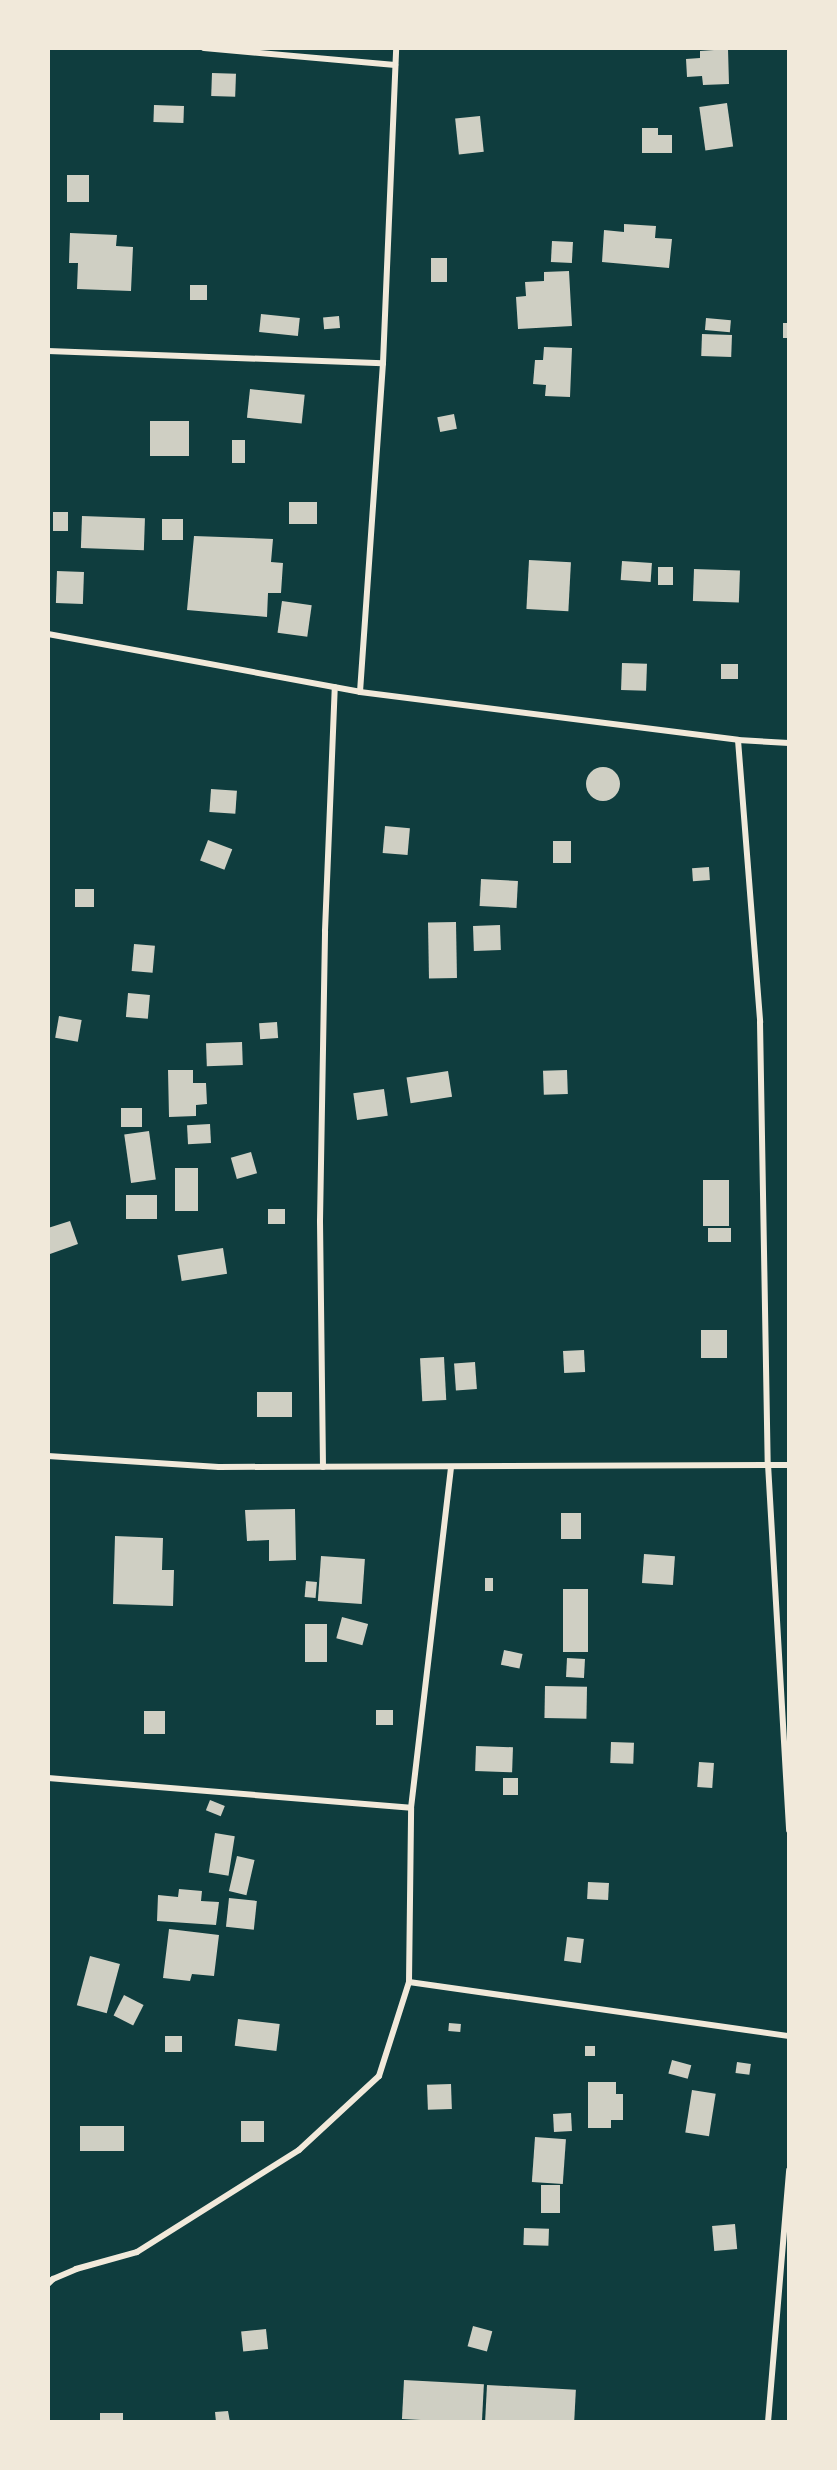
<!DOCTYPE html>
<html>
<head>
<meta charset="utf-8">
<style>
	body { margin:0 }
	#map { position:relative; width:837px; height:2470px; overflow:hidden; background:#0f3d3e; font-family:"Space Grotesk",sans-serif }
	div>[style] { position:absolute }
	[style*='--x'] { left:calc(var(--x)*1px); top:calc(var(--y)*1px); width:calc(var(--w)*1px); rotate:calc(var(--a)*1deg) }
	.building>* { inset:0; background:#cfcfc3; transform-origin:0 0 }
	.round { border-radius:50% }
	.minor>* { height:6px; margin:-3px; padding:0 3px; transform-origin:3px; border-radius:3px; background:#f1e9da }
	span { translate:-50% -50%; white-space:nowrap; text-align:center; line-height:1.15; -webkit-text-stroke:6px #f1e9da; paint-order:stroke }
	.frame { position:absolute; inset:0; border:50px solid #f1e9da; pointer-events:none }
</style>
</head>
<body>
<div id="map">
	<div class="building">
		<div style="clip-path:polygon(728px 49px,729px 84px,703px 85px,702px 76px,687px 77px,686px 59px,700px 58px,700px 51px)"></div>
		<div style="left:212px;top:73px;width:24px;height:23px;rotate:2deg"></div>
		<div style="left:727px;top:103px;width:44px;height:28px;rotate:82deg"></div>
		<div style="left:154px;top:105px;width:30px;height:17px;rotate:2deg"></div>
		<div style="left:480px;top:116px;width:36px;height:25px;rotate:84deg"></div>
		<div style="clip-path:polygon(642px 128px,658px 128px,658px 135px,672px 135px,672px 153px,642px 153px)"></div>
		<div style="left:67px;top:175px;width:22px;height:27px"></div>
		<div style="clip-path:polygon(624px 224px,656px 226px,655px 238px,672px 239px,669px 268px,602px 262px,604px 230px,624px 232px)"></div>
		<div style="clip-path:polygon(70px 233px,117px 235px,116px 246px,133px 247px,131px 291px,77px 289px,78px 263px,69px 263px)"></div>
		<div style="left:552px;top:241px;width:21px;height:21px;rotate:3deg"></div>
		<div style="left:431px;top:258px;width:16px;height:24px"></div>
		<div style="clip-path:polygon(569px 271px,572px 326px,518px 329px,516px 297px,526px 296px,525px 282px,544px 281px,544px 272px)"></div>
		<div style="left:190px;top:285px;width:17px;height:15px"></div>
		<div style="left:261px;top:314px;width:39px;height:18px;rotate:6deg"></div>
		<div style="left:339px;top:316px;width:12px;height:16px;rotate:85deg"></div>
		<div style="left:706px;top:318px;width:25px;height:12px;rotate:5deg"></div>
		<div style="left:783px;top:323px;width:6px;height:15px"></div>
		<div style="left:702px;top:334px;width:30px;height:22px;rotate:2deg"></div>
		<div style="clip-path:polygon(544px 347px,572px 348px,570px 397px,545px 396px,546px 385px,533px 384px,535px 360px,543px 360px)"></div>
		<div style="left:250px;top:389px;width:55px;height:29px;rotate:6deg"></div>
		<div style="left:454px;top:414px;width:15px;height:17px;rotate:79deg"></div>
		<div style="left:150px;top:421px;width:39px;height:35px"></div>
		<div style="left:232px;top:440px;width:13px;height:23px"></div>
		<div style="left:289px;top:502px;width:28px;height:22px"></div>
		<div style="left:53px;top:512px;width:15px;height:19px"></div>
		<div style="left:82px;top:516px;width:63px;height:32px;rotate:2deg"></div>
		<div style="left:162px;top:519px;width:21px;height:21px"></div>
		<div style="clip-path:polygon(194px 536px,273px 539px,271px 562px,283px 563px,281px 593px,268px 593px,267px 617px,187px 610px)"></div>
		<div style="left:529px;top:560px;width:42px;height:49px;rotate:3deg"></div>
		<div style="left:622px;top:561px;width:30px;height:19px;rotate:4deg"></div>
		<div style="left:658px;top:567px;width:15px;height:18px"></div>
		<div style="left:694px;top:569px;width:46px;height:32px;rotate:2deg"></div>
		<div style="left:57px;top:571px;width:27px;height:32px;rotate:2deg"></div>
		<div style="left:282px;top:601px;width:30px;height:32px;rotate:8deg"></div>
		<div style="left:622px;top:663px;width:25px;height:27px;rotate:2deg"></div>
		<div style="left:721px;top:664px;width:17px;height:15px"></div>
		<div class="round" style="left:586px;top:767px;width:34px;height:34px"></div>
		<div style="left:211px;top:789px;width:26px;height:23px;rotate:4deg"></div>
		<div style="left:385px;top:826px;width:25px;height:27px;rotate:5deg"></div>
		<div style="left:208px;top:840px;width:26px;height:22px;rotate:21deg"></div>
		<div style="left:553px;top:841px;width:18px;height:22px"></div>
		<div style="left:709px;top:867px;width:13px;height:17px;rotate:86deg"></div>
		<div style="left:481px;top:879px;width:37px;height:27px;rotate:3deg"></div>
		<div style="left:75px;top:889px;width:19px;height:18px"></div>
		<div style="left:456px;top:922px;width:56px;height:28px;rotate:89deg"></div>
		<div style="left:500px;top:925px;width:25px;height:27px;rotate:88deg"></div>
		<div style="left:134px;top:944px;width:21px;height:27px;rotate:5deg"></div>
		<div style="left:128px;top:993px;width:22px;height:24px;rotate:5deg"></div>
		<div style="left:59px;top:1016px;width:23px;height:22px;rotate:10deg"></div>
		<div style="left:277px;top:1022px;width:16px;height:18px;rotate:86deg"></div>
		<div style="left:242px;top:1042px;width:23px;height:36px;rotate:88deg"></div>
		<div style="clip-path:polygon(168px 1070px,193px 1070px,193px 1083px,206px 1083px,207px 1104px,196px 1105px,196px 1116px,169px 1117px)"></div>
		<div style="left:567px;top:1070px;width:24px;height:24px;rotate:88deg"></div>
		<div style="left:448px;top:1071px;width:26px;height:42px;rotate:81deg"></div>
		<div style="left:384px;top:1089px;width:27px;height:31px;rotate:82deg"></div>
		<div style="left:121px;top:1108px;width:21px;height:19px"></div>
		<div style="left:210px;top:1124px;width:19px;height:23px;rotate:87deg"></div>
		<div style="left:149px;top:1131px;width:49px;height:25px;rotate:82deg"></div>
		<div style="left:251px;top:1152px;width:22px;height:21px;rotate:74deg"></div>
		<div style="left:175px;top:1168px;width:23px;height:43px"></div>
		<div style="left:703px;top:1180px;width:26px;height:46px"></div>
		<div style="left:126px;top:1195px;width:31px;height:24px"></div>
		<div style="left:268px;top:1209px;width:17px;height:15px"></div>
		<div style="clip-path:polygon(70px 1221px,78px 1244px,50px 1254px,48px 1228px)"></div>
		<div style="left:731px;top:1228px;width:14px;height:23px;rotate:90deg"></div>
		<div style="left:223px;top:1248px;width:26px;height:46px;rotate:81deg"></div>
		<div style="left:701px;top:1330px;width:26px;height:28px"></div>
		<div style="left:584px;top:1350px;width:22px;height:21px;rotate:87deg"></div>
		<div style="left:444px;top:1357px;width:43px;height:24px;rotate:87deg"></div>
		<div style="left:475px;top:1362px;width:27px;height:21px;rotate:86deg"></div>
		<div style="left:257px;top:1392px;width:35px;height:25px"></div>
		<div style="clip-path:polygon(295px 1509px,296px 1560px,269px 1561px,269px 1540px,247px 1541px,245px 1510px)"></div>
		<div style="left:561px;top:1513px;width:20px;height:26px"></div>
		<div style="clip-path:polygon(115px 1536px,163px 1538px,162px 1570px,174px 1570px,173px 1606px,113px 1604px)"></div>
		<div style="left:644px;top:1554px;width:31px;height:29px;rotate:4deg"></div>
		<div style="left:321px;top:1556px;width:44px;height:45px;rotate:4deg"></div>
		<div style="left:493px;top:1578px;width:13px;height:8px;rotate:90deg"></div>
		<div style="left:306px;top:1581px;width:11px;height:16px;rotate:5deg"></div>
		<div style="left:563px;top:1589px;width:25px;height:63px"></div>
		<div style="left:342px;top:1617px;width:27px;height:22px;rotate:15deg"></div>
		<div style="left:305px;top:1624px;width:22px;height:38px"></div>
		<div style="left:504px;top:1650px;width:19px;height:15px;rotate:12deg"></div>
		<div style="left:567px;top:1658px;width:18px;height:19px;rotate:3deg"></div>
		<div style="left:545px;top:1686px;width:42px;height:32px;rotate:1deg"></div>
		<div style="left:376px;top:1710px;width:17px;height:15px"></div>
		<div style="left:144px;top:1711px;width:21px;height:23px"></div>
		<div style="left:611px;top:1742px;width:23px;height:21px;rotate:2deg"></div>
		<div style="left:476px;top:1746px;width:37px;height:25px;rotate:2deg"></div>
		<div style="left:699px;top:1762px;width:15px;height:25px;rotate:4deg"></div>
		<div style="left:503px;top:1778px;width:15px;height:17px"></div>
		<div style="left:210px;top:1800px;width:16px;height:11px;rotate:22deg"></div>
		<div style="left:215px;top:1833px;width:20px;height:40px;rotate:9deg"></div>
		<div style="left:237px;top:1856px;width:18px;height:36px;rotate:13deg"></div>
		<div style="left:588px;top:1882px;width:21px;height:17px;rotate:3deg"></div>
		<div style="clip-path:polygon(179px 1889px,202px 1891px,201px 1901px,219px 1902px,216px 1925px,157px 1921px,158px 1895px,178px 1897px)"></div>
		<div style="left:229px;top:1898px;width:28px;height:29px;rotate:6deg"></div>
		<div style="clip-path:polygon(169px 1929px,219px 1935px,214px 1976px,192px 1974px,190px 1981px,163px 1978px)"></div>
		<div style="left:567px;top:1937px;width:17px;height:24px;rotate:7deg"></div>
		<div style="left:90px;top:1956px;width:31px;height:51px;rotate:15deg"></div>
		<div style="left:124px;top:1995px;width:22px;height:23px;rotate:27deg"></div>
		<div style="left:238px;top:2019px;width:42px;height:27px;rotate:7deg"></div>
		<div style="left:449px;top:2023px;width:12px;height:8px;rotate:5deg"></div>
		<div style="left:182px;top:2036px;width:16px;height:17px;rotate:90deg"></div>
		<div style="left:585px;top:2046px;width:10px;height:10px"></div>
		<div style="left:672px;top:2060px;width:20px;height:14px;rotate:15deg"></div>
		<div style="left:737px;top:2062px;width:14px;height:11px;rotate:8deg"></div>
		<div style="clip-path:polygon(588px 2082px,616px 2082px,616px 2094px,623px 2094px,623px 2120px,611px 2120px,611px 2128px,588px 2128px)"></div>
		<div style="left:451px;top:2084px;width:25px;height:24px;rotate:88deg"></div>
		<div style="left:692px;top:2090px;width:24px;height:43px;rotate:9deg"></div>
		<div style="left:571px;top:2113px;width:18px;height:18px;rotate:87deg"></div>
		<div style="left:264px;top:2121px;width:21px;height:23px;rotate:90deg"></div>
		<div style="left:80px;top:2126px;width:44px;height:25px"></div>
		<div style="left:535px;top:2137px;width:31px;height:45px;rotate:4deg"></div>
		<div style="left:541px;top:2185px;width:19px;height:28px"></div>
		<div style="left:735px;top:2224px;width:25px;height:23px;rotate:85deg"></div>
		<div style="left:524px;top:2228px;width:25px;height:17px;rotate:2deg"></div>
		<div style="left:473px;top:2326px;width:20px;height:21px;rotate:15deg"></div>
		<div style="left:266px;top:2329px;width:20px;height:25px;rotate:84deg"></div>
		<div style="left:404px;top:2380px;width:80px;height:39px;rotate:3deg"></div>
		<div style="left:487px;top:2385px;width:89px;height:37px;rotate:3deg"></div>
		<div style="clip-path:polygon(228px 2411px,230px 2422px,216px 2422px,215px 2412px)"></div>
		<div style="left:100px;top:2413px;width:23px;height:9px"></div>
	</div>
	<div class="minor">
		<div style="--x:204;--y:48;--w:192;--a:5.1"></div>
		<div style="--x:48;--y:351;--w:335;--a:2.1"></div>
		<div style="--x:48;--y:634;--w:317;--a:10.5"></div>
		<div style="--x:360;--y:692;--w:381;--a:7.2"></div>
		<div style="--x:738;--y:740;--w:51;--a:3.4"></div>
		<div style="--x:360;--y:692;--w:330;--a:-86"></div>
		<div style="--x:383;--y:363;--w:315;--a:-87.6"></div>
		<div style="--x:738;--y:740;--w:283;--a:85.5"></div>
		<div style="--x:760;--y:1022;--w:442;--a:89"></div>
		<div style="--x:768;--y:1464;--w:367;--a:86.7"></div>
		<div style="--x:48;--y:1456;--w:171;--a:3.7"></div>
		<div style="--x:219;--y:1467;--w:570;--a:-0.2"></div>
		<div style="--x:323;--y:1467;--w:246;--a:-90.7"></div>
		<div style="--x:320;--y:1221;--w:290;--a:-89"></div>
		<div style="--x:325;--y:931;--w:244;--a:-87.7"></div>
		<div style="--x:48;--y:1778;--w:364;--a:4.7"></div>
		<div style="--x:409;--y:1982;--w:384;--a:8.1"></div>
		<div style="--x:48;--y:2284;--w:7;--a:-45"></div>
		<div style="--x:53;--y:2279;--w:25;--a:-23"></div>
		<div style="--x:76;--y:2269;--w:63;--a:-15.6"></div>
		<div style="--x:137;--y:2252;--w:191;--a:-32.2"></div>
		<div style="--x:299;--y:2150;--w:109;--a:-42.8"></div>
		<div style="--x:379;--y:2076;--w:99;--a:-72.3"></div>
		<div style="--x:409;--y:1982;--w:174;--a:-89.3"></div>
		<div style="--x:411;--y:1808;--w:343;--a:-83.3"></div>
		<div style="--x:768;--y:2422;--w:253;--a:-85.2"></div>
	</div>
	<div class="frame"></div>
</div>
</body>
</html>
